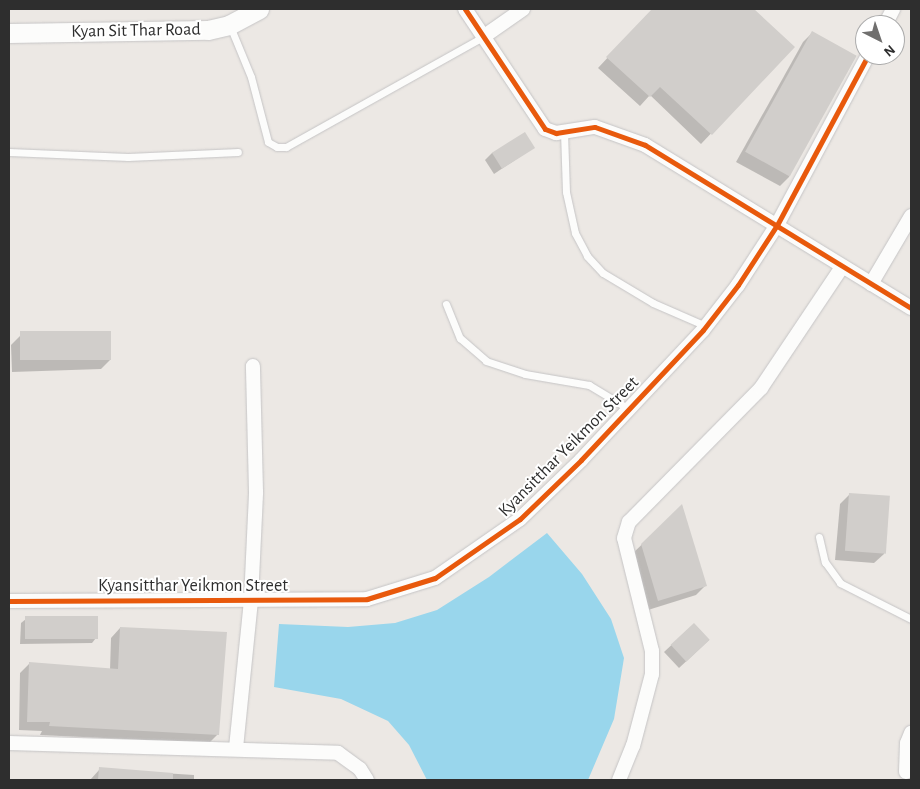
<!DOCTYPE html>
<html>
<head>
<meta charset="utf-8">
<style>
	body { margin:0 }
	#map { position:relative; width:920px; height:789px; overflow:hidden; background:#ece8e4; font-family:"Alegreya Sans",sans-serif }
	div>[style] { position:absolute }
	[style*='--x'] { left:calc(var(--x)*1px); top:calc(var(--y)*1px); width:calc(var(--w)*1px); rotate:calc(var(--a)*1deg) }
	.water>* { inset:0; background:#99d6ec }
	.shadow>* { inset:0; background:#0003; transform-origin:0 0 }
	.building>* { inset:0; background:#d1cecb; transform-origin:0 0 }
	.roads { filter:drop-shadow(0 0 1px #c5c4c5) drop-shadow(0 0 1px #c5c4c5) }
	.service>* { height:7px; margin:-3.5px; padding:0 3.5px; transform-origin:3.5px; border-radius:3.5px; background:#fcfcfb }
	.minor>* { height:14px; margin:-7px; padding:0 7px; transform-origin:7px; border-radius:7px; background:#fcfcfb }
	.secondary>* { height:19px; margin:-9.5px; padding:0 9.5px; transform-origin:9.5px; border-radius:9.5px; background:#fcfcfb }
	.cycleway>* { height:5px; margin:-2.5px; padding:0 2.5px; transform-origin:2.5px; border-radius:2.5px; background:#e8590c }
	span { translate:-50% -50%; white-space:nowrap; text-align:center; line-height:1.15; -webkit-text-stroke:4px #fff; paint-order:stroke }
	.street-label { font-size:18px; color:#2e2e2e }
	.frame { position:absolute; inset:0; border:10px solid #2e2e2e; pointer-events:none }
	.north { position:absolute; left:855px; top:15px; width:50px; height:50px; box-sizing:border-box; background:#fff; border:1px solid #ababab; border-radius:50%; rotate:139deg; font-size:14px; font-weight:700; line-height:20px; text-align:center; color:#2e2e2e }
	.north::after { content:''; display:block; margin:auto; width:18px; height:22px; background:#706f6e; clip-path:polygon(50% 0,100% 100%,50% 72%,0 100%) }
</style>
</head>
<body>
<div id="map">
	<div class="water">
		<div style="clip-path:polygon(547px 533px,582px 574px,611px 619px,624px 658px,614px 719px,588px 780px,427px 780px,409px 745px,388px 721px,341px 699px,274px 687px,279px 624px,348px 627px,395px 623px,437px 610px,489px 577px)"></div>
	</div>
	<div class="shadow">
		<div style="clip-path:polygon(653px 9px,752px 9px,793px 47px,701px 144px,650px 95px,640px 106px,598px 68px)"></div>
		<div style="clip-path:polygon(812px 33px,789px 177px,780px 186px,736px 162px,803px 42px)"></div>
		<div style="clip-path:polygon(533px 148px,494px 174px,485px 160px,492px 153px)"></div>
		<div style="clip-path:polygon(21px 335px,110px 360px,101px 369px,12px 372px,11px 345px)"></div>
		<div style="clip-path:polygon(849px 495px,888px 498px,884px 554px,874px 563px,835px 560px,840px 504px)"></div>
		<div style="clip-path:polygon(682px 506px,705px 586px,696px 595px,648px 610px,632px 554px)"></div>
		<div style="clip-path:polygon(26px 619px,96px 638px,92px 643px,20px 644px,21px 623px)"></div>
		<div style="left:694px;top:624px;width:22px;height:41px;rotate:47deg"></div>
		<div style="clip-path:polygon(120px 628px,218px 734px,209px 743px,40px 735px,42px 731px,19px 730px,20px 673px,29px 664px,110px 670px,111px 638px)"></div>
		<div style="clip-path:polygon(100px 769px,194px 775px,194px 780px,90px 780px)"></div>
	</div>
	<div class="building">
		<div style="clip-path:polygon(652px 9px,754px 9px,795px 47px,712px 135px,660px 87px,650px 97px,606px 57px)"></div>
		<div style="left:812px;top:31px;width:51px;height:138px;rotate:29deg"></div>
		<div style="left:525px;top:132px;width:19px;height:39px;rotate:58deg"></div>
		<div style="left:111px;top:331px;width:29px;height:91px;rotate:90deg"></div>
		<div style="left:849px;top:493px;width:41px;height:58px;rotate:4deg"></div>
		<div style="clip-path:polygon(682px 504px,707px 586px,658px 601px,641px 544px)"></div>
		<div style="left:98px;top:616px;width:23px;height:73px;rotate:90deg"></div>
		<div style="left:694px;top:623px;width:23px;height:32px;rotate:47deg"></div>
		<div style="clip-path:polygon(120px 627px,227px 632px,219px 735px,49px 726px,50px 722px,27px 722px,29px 662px,118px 669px)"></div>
		<div style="clip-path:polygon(99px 767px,173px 773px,173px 780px,98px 780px)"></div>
	</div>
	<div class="roads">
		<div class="service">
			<div style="--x:230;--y:26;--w:55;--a:67.6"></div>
			<div style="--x:251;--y:77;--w:67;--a:75.3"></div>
			<div style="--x:268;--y:142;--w:10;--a:29"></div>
			<div style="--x:277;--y:147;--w:9;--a:0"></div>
			<div style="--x:286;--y:147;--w:226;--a:-29.2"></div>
			<div style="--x:564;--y:132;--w:60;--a:88.1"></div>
			<div style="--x:566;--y:192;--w:42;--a:77.6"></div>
			<div style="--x:575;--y:233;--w:26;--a:62"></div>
			<div style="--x:587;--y:256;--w:23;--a:47"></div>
			<div style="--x:603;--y:273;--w:58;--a:31"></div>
			<div style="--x:653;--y:303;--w:58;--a:23.5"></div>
			<div style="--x:9;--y:152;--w:119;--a:2.4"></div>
			<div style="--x:128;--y:157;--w:110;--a:-2.6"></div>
			<div style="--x:446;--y:304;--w:37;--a:68"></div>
			<div style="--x:460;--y:338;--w:35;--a:41"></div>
			<div style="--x:486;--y:361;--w:41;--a:18.4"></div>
			<div style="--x:525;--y:374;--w:65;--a:9.8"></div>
			<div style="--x:589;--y:385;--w:47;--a:31"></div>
			<div style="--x:819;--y:537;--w:26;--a:77"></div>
			<div style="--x:825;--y:562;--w:26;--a:54"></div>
			<div style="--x:840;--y:583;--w:80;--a:26.9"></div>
		</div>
		<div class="minor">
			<div style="--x:465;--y:9;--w:144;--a:56.3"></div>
			<div style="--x:545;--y:129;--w:12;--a:20"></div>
			<div style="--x:556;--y:133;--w:39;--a:-9"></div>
			<div style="--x:595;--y:127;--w:53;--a:19.8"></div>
			<div style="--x:645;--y:145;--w:312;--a:31.5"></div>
			<div style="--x:885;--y:25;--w:18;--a:-63"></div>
			<div style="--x:483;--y:37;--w:49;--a:-35"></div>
			<div style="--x:871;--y:284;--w:79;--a:-59.5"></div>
			<div style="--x:9;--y:601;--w:358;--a:-0.3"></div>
			<div style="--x:367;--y:599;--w:71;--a:-17.2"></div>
			<div style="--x:435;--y:578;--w:103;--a:-34.8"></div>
			<div style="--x:520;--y:519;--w:85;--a:-44"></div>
			<div style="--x:581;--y:460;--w:178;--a:-46.8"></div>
			<div style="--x:703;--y:330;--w:57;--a:-52.1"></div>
			<div style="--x:738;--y:285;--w:72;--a:-57"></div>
			<div style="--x:777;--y:225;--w:193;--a:-61.8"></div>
			<div style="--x:9;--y:743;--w:329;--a:1.7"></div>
			<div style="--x:338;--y:753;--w:27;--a:36"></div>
			<div style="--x:360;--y:769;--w:13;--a:58"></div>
			<div style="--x:236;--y:748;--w:149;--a:-84.2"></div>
			<div style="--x:251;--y:600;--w:108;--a:-87.3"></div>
			<div style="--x:256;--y:492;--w:126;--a:-91.4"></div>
			<div style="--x:906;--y:772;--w:29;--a:-88"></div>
			<div style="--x:907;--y:743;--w:11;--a:-68"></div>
			<div style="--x:619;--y:780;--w:37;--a:-68"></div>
			<div style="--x:633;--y:746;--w:74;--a:-75.2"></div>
			<div style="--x:652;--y:674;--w:23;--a:-90"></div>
			<div style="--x:652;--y:651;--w:116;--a:-103.9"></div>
			<div style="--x:624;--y:538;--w:17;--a:-73"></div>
			<div style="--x:629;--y:522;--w:188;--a:-45.4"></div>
			<div style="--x:761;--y:388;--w:146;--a:-56.2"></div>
		</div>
		<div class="secondary">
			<div style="--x:9;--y:33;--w:199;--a:-0.9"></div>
			<div style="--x:208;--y:30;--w:22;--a:-13"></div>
			<div style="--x:229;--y:25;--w:34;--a:-28"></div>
		</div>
	</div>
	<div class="cycleway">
		<div style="--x:465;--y:9;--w:144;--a:56.3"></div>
		<div style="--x:545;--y:129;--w:12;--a:20"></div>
		<div style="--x:556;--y:133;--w:39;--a:-9"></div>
		<div style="--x:595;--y:127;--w:53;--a:19.8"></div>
		<div style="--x:645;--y:145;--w:312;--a:31.5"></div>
		<div style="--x:9;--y:601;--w:358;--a:-0.3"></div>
		<div style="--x:367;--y:599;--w:71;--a:-17.2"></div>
		<div style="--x:435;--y:578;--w:103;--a:-34.8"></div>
		<div style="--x:520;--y:519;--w:85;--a:-44"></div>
		<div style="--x:581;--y:460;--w:178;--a:-46.8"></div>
		<div style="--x:703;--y:330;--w:57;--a:-52.1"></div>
		<div style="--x:738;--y:285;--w:72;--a:-57"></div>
		<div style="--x:777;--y:225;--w:193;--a:-61.8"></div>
	</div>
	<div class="street-label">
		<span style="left:136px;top:31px;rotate:-1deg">Kyan Sit Thar Road</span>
		<span style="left:569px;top:447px;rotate:-45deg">Kyansitthar Yeikmon Street</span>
		<span style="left:193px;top:586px">Kyansitthar Yeikmon Street</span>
	</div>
	<div class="frame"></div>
	<div class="north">N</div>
</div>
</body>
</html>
